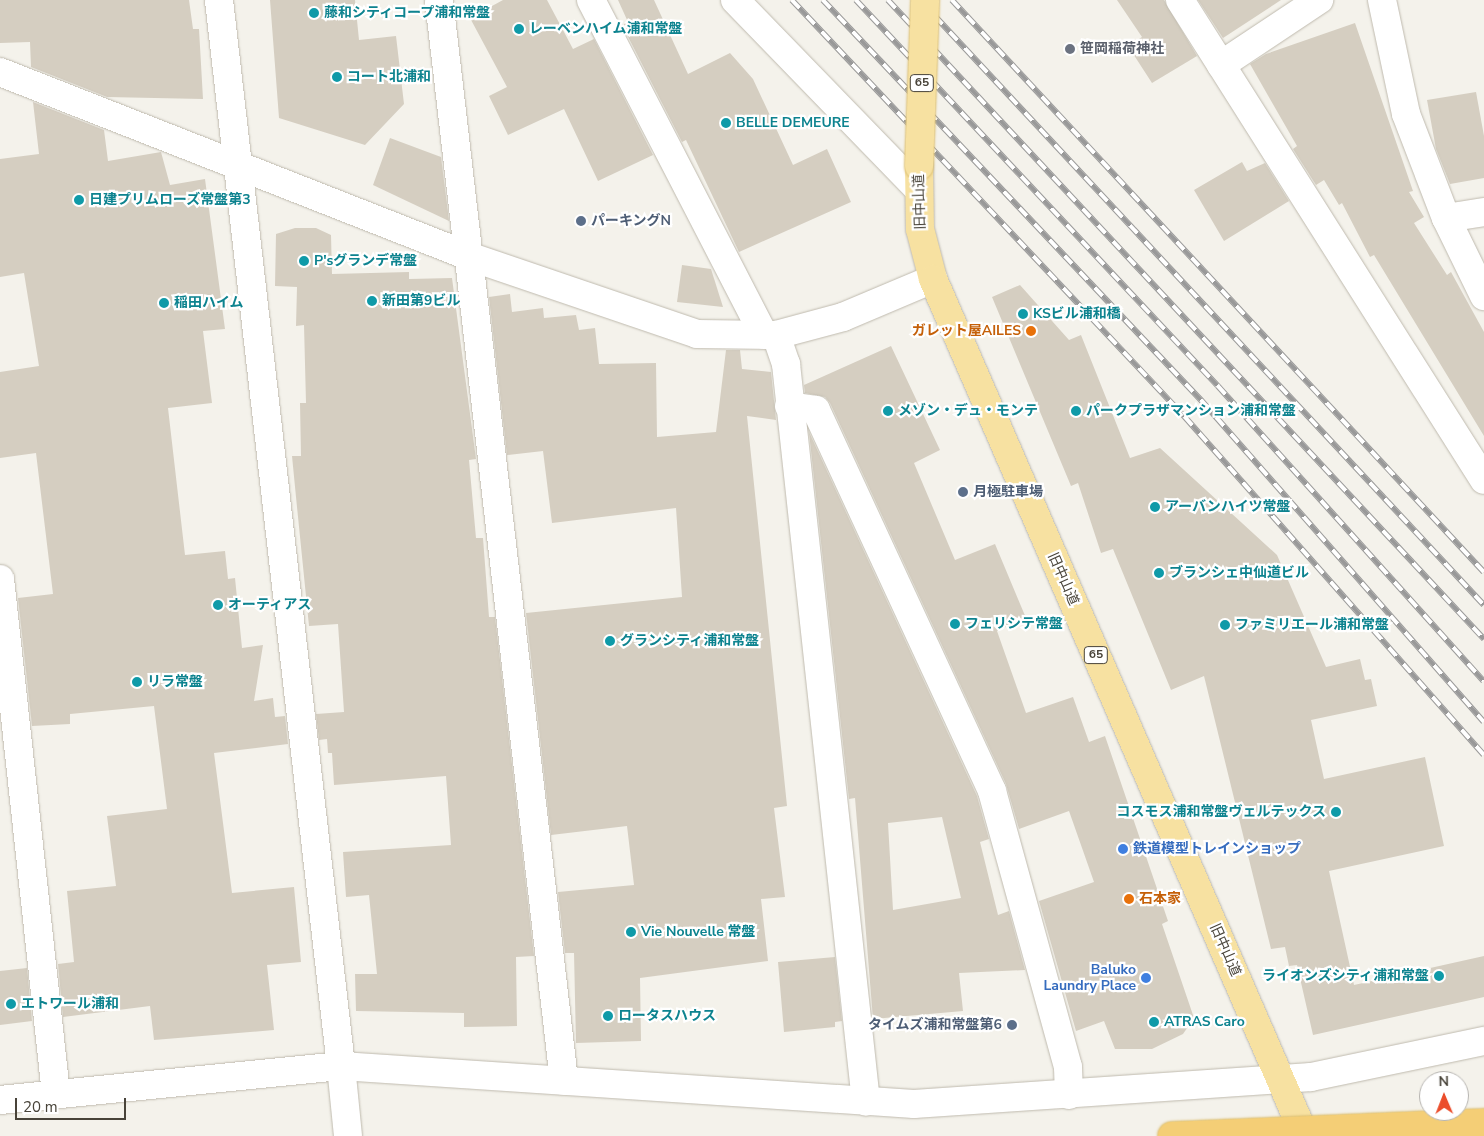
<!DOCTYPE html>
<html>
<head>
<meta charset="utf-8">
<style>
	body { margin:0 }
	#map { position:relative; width:1484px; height:1136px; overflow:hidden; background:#f4f2eb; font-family:"Nunito Sans","Noto Sans JP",sans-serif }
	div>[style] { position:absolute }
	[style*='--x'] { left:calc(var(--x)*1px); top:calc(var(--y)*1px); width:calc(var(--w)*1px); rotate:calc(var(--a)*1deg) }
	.building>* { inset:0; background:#d5cec1 }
	.roads { filter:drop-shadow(0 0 1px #bfbaae) drop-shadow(0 0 1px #bfbaae) }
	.minor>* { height:28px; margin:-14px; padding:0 14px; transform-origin:14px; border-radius:14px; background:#fff }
	.major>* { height:28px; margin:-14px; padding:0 14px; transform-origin:14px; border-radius:14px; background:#f7e1a1 }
	.rail>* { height:5.5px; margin-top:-2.75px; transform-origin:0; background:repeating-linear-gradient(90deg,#fff 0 11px,#999 0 22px); box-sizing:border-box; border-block:1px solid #999 }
	.bridges { filter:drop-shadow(0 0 1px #dcbf71) drop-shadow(0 0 1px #dcbf71) }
	.major-bridge>* { height:28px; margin:-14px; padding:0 14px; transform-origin:14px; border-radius:14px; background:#f7e1a1 }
	.highway-bridge>* { height:28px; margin:-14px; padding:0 14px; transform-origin:14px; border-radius:14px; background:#f4ce76 }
	.dots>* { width:14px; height:14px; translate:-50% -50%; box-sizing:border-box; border:2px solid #fff; border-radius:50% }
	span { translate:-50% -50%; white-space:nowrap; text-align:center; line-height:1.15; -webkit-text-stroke:4.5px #fff; paint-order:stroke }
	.shield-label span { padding:1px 4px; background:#fff; border:1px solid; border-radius:4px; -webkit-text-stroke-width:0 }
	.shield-label { font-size:12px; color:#484339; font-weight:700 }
	.culture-label { font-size:14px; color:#0d838f; font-weight:700 }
	.left { translate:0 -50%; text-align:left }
	.right { translate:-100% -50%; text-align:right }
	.worship-label { font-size:14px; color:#5b616d; font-weight:700 }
	.street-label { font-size:14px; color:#484339 }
	.service-label { font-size:14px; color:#4e5e75; font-weight:700 }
	.food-label { font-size:14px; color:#c56008; font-weight:700 }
	.shop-label { font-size:14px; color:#366cbe; font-weight:700 }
	.north { position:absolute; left:1419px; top:1071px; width:50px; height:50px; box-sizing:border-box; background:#fff; border:1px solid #b6b4b0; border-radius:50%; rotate:359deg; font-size:14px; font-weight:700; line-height:20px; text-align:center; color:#484339 }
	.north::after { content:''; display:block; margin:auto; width:18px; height:22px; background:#eb4d2b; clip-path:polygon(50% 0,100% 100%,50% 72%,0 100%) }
	.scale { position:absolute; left:15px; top:1098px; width:111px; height:22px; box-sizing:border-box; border:2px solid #484339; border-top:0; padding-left:6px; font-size:15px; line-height:18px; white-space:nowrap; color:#484339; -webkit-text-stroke:4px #fff; paint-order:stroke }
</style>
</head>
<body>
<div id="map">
	<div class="building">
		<div style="clip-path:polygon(0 0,189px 0,193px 29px,199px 29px,203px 99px,107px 97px,31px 67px,30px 42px,0 43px)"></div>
		<div style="clip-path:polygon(270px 0,355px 0,359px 40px,396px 36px,404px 104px,365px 145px,279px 118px)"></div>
		<div style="clip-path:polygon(503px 0,547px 0,573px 49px,594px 39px,653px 155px,598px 181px,564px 109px,508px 135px,489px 96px,507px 87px,470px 18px)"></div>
		<div style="clip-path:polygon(618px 0,654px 0,688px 74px,730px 53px,753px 79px,793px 165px,827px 149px,851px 202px,739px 252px,686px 140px,682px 142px,622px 25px,628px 22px)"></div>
		<div style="clip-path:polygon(1117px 0,1164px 0,1197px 56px,1152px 83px,1128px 46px,1142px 37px)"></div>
		<div style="clip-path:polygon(1198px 0,1281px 0,1223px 38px)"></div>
		<div style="clip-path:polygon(1355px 23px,1413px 191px,1409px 192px,1424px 217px,1414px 223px,1447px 275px,1451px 272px,1484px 332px,1484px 436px,1374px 255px,1370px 257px,1342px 203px,1339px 205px,1324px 180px,1316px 185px,1293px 149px,1297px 146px,1250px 64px,1266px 54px)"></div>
		<div style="clip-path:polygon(1476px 92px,1484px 136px,1484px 178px,1450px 184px,1436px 149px,1427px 100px)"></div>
		<div style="clip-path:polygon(33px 102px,104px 130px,108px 161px,161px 152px,170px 185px,205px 179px,225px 329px,203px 331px,212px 403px,168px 408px,185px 555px,225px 551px,228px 579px,235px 578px,242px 648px,263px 645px,254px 701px,273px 698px,275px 717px,285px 716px,288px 744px,214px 753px,232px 893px,294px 887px,301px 962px,267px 965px,274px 1030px,154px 1040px,150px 1006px,63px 1017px,58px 964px,74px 962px,67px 891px,116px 886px,107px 816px,167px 809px,154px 706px,70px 714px,70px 724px,32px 726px,18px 598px,53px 594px,36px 453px,0 458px,0 372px,39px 366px,24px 273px,0 277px,0 159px,39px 154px)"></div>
		<div style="clip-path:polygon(390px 138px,441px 157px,449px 221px,373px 185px)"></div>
		<div style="clip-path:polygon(1242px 162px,1247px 171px,1265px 163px,1289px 201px,1224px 241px,1194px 190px)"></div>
		<div style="clip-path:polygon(295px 228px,316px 228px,331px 235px,332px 274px,409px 272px,409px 279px,452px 278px,476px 459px,469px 460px,476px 538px,483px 538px,489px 617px,495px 617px,534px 956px,516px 957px,517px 1026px,464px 1027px,464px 1013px,356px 1011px,355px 974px,377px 974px,369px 895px,346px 897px,343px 852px,451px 845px,446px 776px,334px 785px,332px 753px,328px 753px,327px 739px,319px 740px,316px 714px,344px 712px,338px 624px,309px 626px,296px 497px,292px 456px,301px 456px,300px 403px,306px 403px,304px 325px,296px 326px,297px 287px,275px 286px,276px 234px)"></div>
		<div style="clip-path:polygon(682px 265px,711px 269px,723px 307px,677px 302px)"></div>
		<div style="clip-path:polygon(1020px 285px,1069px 340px,1081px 335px,1130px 458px,1160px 448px,1277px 555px,1326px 667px,1360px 659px,1365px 680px,1371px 679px,1377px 706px,1311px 720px,1324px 779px,1425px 757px,1444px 846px,1329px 871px,1354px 985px,1484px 956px,1484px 997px,1313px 1035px,1297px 965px,1289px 966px,1285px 947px,1271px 949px,1204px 676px,1171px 690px,1113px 549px,1101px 553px,1078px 483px,1071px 486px,992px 297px)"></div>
		<div style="clip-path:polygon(510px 294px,512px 312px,543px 308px,544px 318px,576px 315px,579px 330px,595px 328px,599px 364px,656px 363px,657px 437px,716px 432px,726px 350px,740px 350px,742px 369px,771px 372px,776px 420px,747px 416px,787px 806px,774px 808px,785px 897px,761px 899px,768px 961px,640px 978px,641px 1041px,576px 1043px,574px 953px,565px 953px,558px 892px,634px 885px,627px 826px,551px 835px,526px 613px,682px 597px,676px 508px,552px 523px,543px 451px,507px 455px,489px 297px)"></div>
		<div style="clip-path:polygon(891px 346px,940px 450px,914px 463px,955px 560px,995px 544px,1026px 618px,997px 631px,1026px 713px,1073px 697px,1089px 742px,1105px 736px,1168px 921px,1162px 924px,1194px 1018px,1183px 1034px,1152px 1049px,1115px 1049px,1104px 1021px,1076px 1031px,1039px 901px,1094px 882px,1069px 811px,1019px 829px,1006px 784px,830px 403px,825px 397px,805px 393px,804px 385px)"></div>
		<div style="clip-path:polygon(evenodd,809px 432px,977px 796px,989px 839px,980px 842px,998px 915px,1009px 911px,1025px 970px,959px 973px,963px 1011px,873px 1019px,855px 798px,849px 799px,809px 432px,942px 817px,961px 898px,893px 910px,888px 823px,942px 817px)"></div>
		<div style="clip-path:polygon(835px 957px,842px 1021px,835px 1022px,835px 1027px,784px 1032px,778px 962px)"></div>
		<div style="clip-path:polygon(27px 968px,32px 1021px,0 1025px,0 971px)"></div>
	</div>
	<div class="roads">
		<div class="minor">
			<div style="--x:439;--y:0;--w:1088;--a:83.4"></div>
			<div style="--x:591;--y:0;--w:377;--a:62.7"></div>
			<div style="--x:735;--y:0;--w:263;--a:45.9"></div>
			<div style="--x:1180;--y:0;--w:568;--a:57.65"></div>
			<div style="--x:1382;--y:0;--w:116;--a:78.1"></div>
			<div style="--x:1406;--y:114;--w:111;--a:69"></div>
			<div style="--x:1446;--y:218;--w:87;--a:64"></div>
			<div style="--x:1221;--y:65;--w:118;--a:-33.6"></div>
			<div style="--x:0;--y:72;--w:506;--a:21.44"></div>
			<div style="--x:471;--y:257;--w:239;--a:18.8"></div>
			<div style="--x:697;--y:334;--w:79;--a:0.7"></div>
			<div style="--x:776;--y:335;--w:69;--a:-15"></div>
			<div style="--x:843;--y:317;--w:98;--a:-22.9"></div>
			<div style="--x:1446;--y:218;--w:38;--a:-9"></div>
			<div style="--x:776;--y:335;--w:31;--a:71"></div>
			<div style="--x:786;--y:364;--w:742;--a:83.81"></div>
			<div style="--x:789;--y:406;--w:27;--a:8"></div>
			<div style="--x:816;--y:410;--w:420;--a:65.2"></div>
			<div style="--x:992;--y:791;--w:286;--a:74.6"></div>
			<div style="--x:1068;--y:1067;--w:28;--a:88"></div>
			<div style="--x:0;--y:579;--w:518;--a:83.79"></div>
			<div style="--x:0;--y:1100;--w:343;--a:-5.7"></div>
			<div style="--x:341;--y:1066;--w:1073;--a:-96.53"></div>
			<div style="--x:348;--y:1136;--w:70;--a:-95.7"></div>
			<div style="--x:341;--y:1066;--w:574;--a:3.79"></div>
			<div style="--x:914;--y:1104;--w:398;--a:-3.9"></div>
			<div style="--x:1311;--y:1077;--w:177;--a:-11.8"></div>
		</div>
		<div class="major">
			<div style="--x:919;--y:166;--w:63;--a:89.1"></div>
			<div style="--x:920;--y:229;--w:52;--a:75.4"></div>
			<div style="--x:933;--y:279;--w:934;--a:66.54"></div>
		</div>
	</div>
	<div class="rail">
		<div style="--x:792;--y:0;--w:573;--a:46.7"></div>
		<div style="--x:1185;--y:417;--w:451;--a:48.5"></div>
		<div style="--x:823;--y:0;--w:552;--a:46.62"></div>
		<div style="--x:1202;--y:401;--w:427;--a:48.7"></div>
		<div style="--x:856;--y:0;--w:529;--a:46.84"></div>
		<div style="--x:1218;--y:386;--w:397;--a:48"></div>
		<div style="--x:888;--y:0;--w:874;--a:46.99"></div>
		<div style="--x:920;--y:0;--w:827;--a:47.01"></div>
		<div style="--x:952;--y:0;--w:781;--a:47.08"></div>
	</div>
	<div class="bridges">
		<div class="major-bridge">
			<div style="--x:919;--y:166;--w:166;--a:-87.9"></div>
		</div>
		<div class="highway-bridge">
			<div style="--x:1172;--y:1136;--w:312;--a:-2.4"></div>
		</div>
	</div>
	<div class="dots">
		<div style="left:314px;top:13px;background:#0f9aa8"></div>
		<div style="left:519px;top:29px;background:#0f9aa8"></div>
		<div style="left:1070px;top:49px;background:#6b7280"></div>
		<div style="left:337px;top:77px;background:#0f9aa8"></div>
		<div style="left:726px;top:123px;background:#0f9aa8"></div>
		<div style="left:79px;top:200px;background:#0f9aa8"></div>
		<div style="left:581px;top:221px;background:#5c6f8a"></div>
		<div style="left:304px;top:261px;background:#0f9aa8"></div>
		<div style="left:372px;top:301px;background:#0f9aa8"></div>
		<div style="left:164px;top:303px;background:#0f9aa8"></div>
		<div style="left:1023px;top:314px;background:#0f9aa8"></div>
		<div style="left:1031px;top:331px;background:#e8710a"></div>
		<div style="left:888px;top:411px;background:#0f9aa8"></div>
		<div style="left:1076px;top:411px;background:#0f9aa8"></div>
		<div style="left:963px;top:492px;background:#5c6f8a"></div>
		<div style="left:1155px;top:507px;background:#0f9aa8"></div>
		<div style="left:1159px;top:573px;background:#0f9aa8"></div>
		<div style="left:218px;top:605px;background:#0f9aa8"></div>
		<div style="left:955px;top:624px;background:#0f9aa8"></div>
		<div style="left:1225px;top:625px;background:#0f9aa8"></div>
		<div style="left:610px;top:641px;background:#0f9aa8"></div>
		<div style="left:137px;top:682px;background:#0f9aa8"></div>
		<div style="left:1336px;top:812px;background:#0f9aa8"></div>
		<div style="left:1123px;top:849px;background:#3f7fe0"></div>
		<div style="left:1129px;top:899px;background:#e8710a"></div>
		<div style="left:631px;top:932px;background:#0f9aa8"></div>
		<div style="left:1439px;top:976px;background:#0f9aa8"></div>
		<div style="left:1146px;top:978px;background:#3f7fe0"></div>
		<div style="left:11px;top:1004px;background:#0f9aa8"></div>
		<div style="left:608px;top:1016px;background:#0f9aa8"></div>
		<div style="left:1154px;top:1022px;background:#0f9aa8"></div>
		<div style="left:1012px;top:1025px;background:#5c6f8a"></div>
	</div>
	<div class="shield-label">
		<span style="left:922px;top:83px">65</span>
		<span style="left:1096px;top:655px">65</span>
	</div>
	<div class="culture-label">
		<span class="left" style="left:324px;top:13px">藤和シティコープ浦和常盤</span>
		<span class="left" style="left:529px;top:29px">レーベンハイム浦和常盤</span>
		<span class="left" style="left:347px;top:77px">コート北浦和</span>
		<span class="left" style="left:736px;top:123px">BELLE DEMEURE</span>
		<span class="left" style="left:89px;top:200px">日建プリムローズ常盤第3</span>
		<span class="left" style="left:314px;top:261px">P'sグランデ常盤</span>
		<span class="left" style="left:382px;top:301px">新田第9ビル</span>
		<span class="left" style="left:174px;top:303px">稲田ハイム</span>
		<span class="left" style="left:1033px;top:314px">KSビル浦和橋</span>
		<span class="left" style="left:898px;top:411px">メゾン・デュ・モンテ</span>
		<span class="left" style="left:1086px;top:411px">パークプラザマンション浦和常盤</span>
		<span class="left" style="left:1165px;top:507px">アーバンハイツ常盤</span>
		<span class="left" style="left:1169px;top:573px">ブランシェ中仙道ビル</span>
		<span class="left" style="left:228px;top:605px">オーティアス</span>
		<span class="left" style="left:965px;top:624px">フェリシテ常盤</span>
		<span class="left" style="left:1235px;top:625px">ファミリエール浦和常盤</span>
		<span class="left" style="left:620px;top:641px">グランシティ浦和常盤</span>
		<span class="left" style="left:147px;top:682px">リラ常盤</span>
		<span class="right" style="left:1326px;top:812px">コスモス浦和常盤ヴェルテックス</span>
		<span class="left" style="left:641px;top:932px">Vie Nouvelle 常盤</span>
		<span class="right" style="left:1429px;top:976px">ライオンズシティ浦和常盤</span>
		<span class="left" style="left:21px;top:1004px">エトワール浦和</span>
		<span class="left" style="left:618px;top:1016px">ロータスハウス</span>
		<span class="left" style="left:1164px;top:1022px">ATRAS Caro</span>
	</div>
	<div class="worship-label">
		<span class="left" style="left:1080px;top:49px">笹岡稲荷神社</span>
	</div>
	<div class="street-label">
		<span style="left:920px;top:202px;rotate:-92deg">旧中山道</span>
		<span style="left:1063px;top:579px;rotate:66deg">旧中山道</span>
		<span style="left:1225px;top:950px;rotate:66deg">旧中山道</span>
	</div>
	<div class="service-label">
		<span class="left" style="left:591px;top:221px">パーキングN</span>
		<span class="left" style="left:973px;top:492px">月極駐車場</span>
		<span class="right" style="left:1002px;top:1025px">タイムズ浦和常盤第6</span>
	</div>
	<div class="food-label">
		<span class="right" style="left:1021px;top:331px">ガレット屋AILES</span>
		<span class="left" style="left:1139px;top:899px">石本家</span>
	</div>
	<div class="shop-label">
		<span class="left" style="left:1133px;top:849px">鉄道模型トレインショップ</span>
		<span class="right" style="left:1136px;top:978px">Baluko<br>Laundry Place</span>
	</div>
	<div class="north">N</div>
	<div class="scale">20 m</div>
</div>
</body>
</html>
